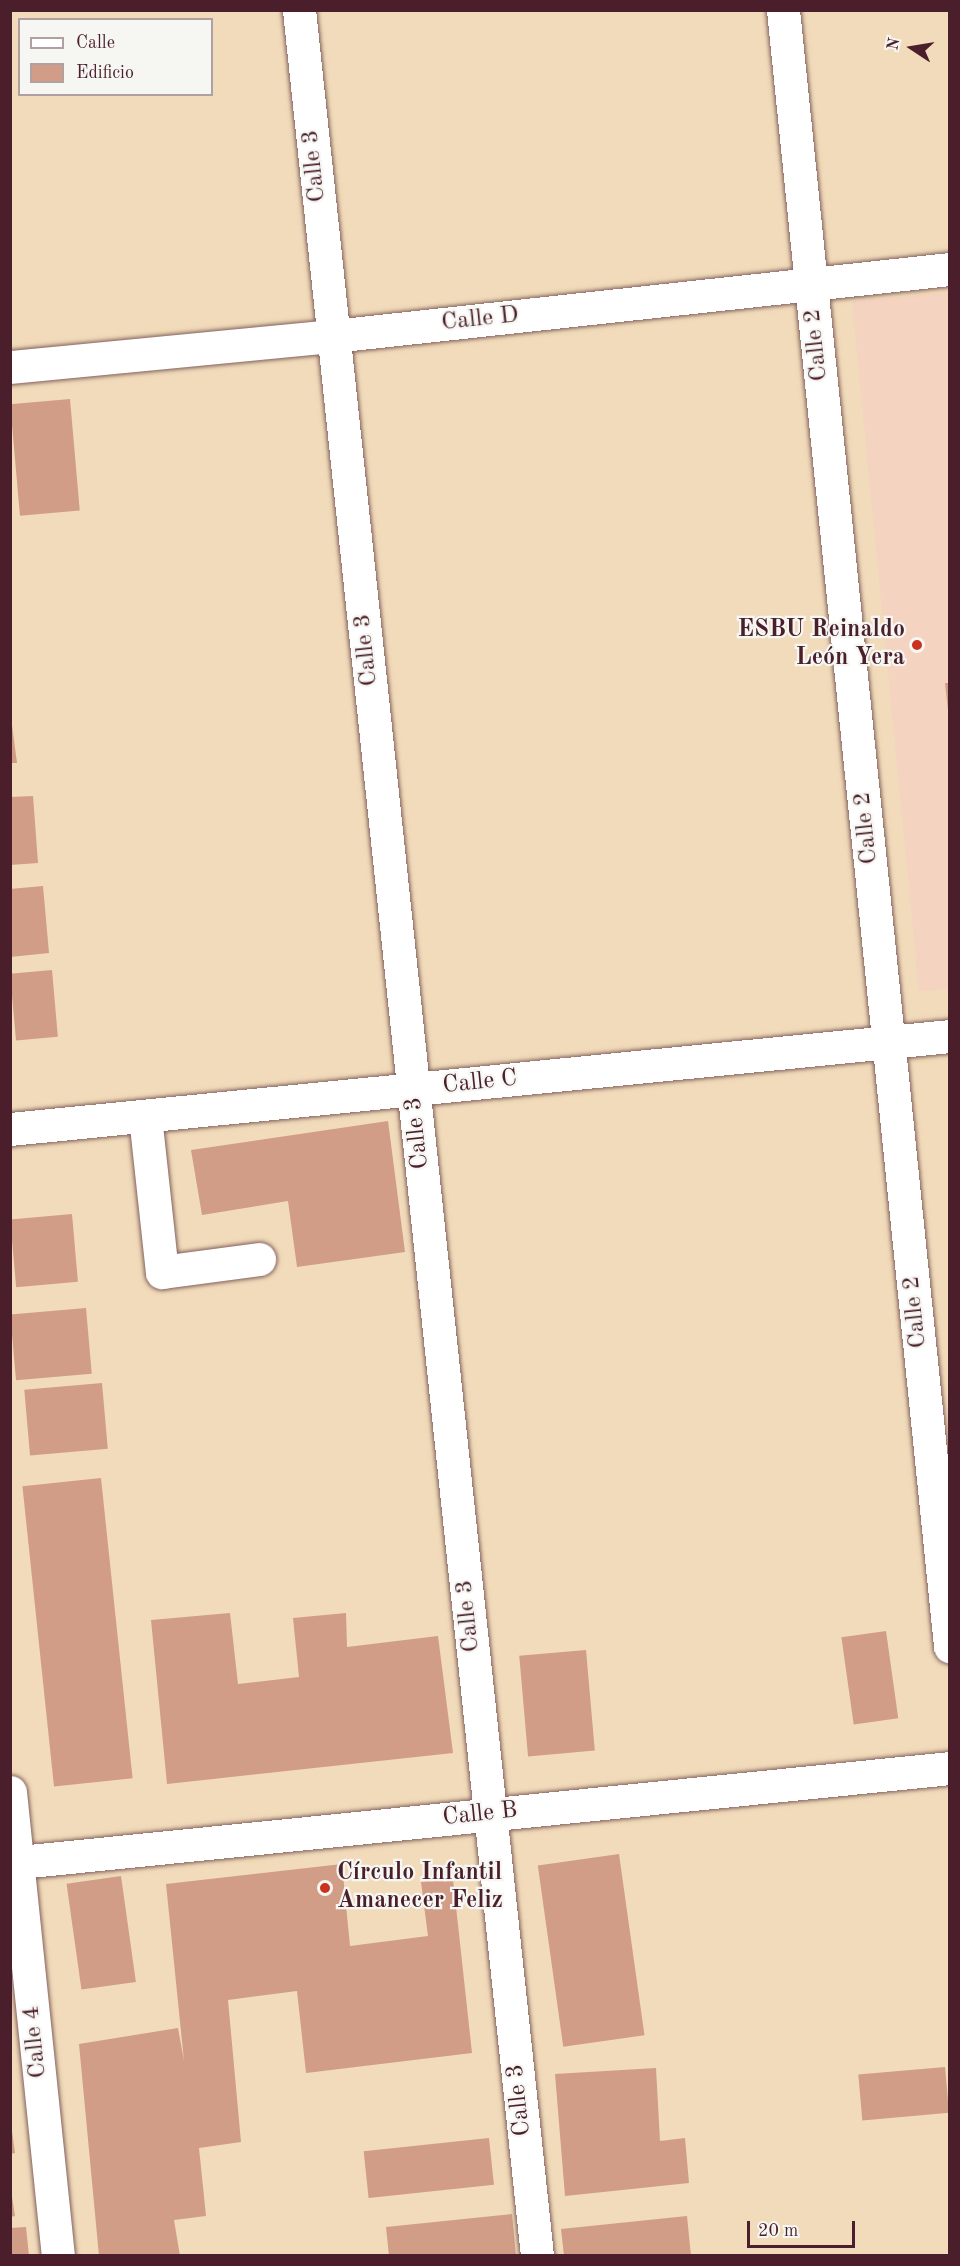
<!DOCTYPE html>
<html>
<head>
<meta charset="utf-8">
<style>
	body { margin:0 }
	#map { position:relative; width:960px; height:2266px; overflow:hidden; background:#f1dbba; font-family:"Old Standard TT",serif }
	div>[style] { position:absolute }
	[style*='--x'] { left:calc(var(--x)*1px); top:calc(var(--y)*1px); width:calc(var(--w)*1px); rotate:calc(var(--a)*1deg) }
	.built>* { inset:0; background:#f4d3c0 }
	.building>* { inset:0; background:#d19d87; transform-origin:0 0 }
	.roads { filter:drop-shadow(0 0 2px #84615d) drop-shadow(0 0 2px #84615d) }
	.minor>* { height:33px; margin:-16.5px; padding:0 16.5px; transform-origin:16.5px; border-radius:16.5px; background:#fff }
	.dots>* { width:16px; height:16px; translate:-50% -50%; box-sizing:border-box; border:3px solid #f6f6f2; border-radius:50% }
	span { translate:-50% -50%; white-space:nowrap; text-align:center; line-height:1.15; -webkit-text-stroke:4.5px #f6f6f2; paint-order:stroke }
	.street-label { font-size:24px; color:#4a1f2b }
	.poi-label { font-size:24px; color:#4a1f2b; font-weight:700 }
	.right { translate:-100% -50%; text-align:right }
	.left { translate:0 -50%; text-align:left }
	.frame { position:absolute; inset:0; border:12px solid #4a1f2b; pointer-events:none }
	.legend { position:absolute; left:18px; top:18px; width:195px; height:78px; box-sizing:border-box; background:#f6f6f2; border:2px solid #b1a0a2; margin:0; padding:8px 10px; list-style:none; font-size:18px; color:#4a1f2b }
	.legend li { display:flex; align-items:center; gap:12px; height:30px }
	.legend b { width:30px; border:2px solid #b1a0a2 }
	.north { position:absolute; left:882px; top:18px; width:60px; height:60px; -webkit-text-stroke:4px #f6f6f2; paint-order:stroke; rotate:282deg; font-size:16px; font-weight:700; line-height:24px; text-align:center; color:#4a1f2b }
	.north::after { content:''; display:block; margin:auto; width:21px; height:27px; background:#4a1f2b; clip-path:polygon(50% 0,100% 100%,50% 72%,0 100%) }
	.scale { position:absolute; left:747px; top:2221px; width:108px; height:27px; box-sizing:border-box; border:3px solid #4a1f2b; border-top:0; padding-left:8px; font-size:18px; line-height:21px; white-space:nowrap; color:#4a1f2b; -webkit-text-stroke:4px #f6f6f2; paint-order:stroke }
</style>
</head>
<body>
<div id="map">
	<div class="built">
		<div style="clip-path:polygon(949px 293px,949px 989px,919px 991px,852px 301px)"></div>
	</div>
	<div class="building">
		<div style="left:70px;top:399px;width:112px;height:60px;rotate:85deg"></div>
		<div style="clip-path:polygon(945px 683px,950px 683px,950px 710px,948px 710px)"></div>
		<div style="clip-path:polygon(10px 710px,17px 763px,10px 763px)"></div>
		<div style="clip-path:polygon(33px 796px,38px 863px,10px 865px,10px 797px)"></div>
		<div style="clip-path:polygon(43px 886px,49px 953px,10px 957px,10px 889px)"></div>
		<div style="left:52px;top:970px;width:67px;height:42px;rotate:85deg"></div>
		<div style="clip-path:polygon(388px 1121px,405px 1252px,297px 1267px,288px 1201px,202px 1215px,191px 1150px)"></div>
		<div style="left:72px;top:1214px;width:68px;height:62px;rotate:85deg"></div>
		<div style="left:86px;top:1308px;width:66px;height:76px;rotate:85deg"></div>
		<div style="left:102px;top:1383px;width:66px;height:78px;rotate:85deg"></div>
		<div style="left:101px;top:1478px;width:302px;height:79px;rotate:84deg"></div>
		<div style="clip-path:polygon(230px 1613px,238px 1684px,299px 1677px,293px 1618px,346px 1613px,347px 1647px,438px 1636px,453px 1753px,167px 1784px,151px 1620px)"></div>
		<div style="left:886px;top:1631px;width:88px;height:45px;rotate:82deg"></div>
		<div style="left:586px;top:1650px;width:101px;height:67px;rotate:85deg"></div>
		<div style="left:619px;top:1854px;width:183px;height:82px;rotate:82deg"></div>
		<div style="clip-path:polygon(342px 1864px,350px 1946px,428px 1936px,421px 1882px,453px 1879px,472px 2053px,306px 2073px,297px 1991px,228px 2000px,241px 2142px,199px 2148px,206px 2216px,174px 2220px,180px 2256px,99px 2256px,79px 2044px,178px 2028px,184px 2061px,166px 1884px)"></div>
		<div style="left:121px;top:1876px;width:107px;height:55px;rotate:82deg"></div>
		<div style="left:945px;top:2067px;width:46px;height:87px;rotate:85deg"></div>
		<div style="clip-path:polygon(656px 2068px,660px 2141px,685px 2138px,689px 2183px,565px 2196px,555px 2074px)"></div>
		<div style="clip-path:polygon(10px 2117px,15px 2153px,10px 2154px)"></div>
		<div style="left:489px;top:2138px;width:47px;height:126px;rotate:84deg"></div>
		<div style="clip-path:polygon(10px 2184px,15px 2216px,10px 2217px)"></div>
		<div style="clip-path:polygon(512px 2214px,516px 2256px,389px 2256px,386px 2227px)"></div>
		<div style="clip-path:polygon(687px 2216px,691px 2256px,564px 2256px,561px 2229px)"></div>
		<div style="clip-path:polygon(26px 2227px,29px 2256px,10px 2256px,10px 2228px)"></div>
	</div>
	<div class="roads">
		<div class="minor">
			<div style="--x:299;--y:10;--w:2259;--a:83.95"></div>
			<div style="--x:783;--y:10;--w:1645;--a:84.17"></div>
			<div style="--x:10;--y:367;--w:324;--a:-5.5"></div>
			<div style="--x:333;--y:336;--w:621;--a:-6.2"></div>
			<div style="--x:145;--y:1116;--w:157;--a:83.8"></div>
			<div style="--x:162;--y:1272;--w:98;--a:-7.6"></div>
			<div style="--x:10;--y:1129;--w:945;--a:-5.65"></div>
			<div style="--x:10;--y:1792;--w:466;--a:84.1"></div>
			<div style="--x:10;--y:1863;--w:945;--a:-5.77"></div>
		</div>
	</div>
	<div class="dots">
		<div style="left:917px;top:645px;background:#c8321e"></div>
		<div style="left:325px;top:1888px;background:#c8321e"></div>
	</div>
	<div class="street-label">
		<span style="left:315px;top:166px;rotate:-96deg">Calle 3</span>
		<span style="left:480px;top:320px;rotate:-6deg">Calle D</span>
		<span style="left:817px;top:345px;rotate:-96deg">Calle 2</span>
		<span style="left:367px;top:650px;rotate:-96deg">Calle 3</span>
		<span style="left:867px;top:828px;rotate:-96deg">Calle 2</span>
		<span style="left:480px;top:1083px;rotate:-6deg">Calle C</span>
		<span style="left:418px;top:1133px;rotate:-96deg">Calle 3</span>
		<span style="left:916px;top:1312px;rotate:-96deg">Calle 2</span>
		<span style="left:469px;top:1616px;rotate:-96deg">Calle 3</span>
		<span style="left:480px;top:1815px;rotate:-6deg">Calle B</span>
		<span style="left:36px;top:2042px;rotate:-96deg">Calle 4</span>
		<span style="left:520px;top:2100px;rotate:-96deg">Calle 3</span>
	</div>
	<div class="poi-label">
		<span class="right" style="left:905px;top:645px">ESBU Reinaldo<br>León Yera</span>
		<span class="left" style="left:337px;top:1888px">Círculo Infantil<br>Amanecer Feliz</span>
	</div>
	<div class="frame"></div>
	<ul class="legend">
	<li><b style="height:8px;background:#fff"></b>Calle</li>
	<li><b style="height:16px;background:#d19d87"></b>Edificio</li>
	</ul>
	<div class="north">N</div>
	<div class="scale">20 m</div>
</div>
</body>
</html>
